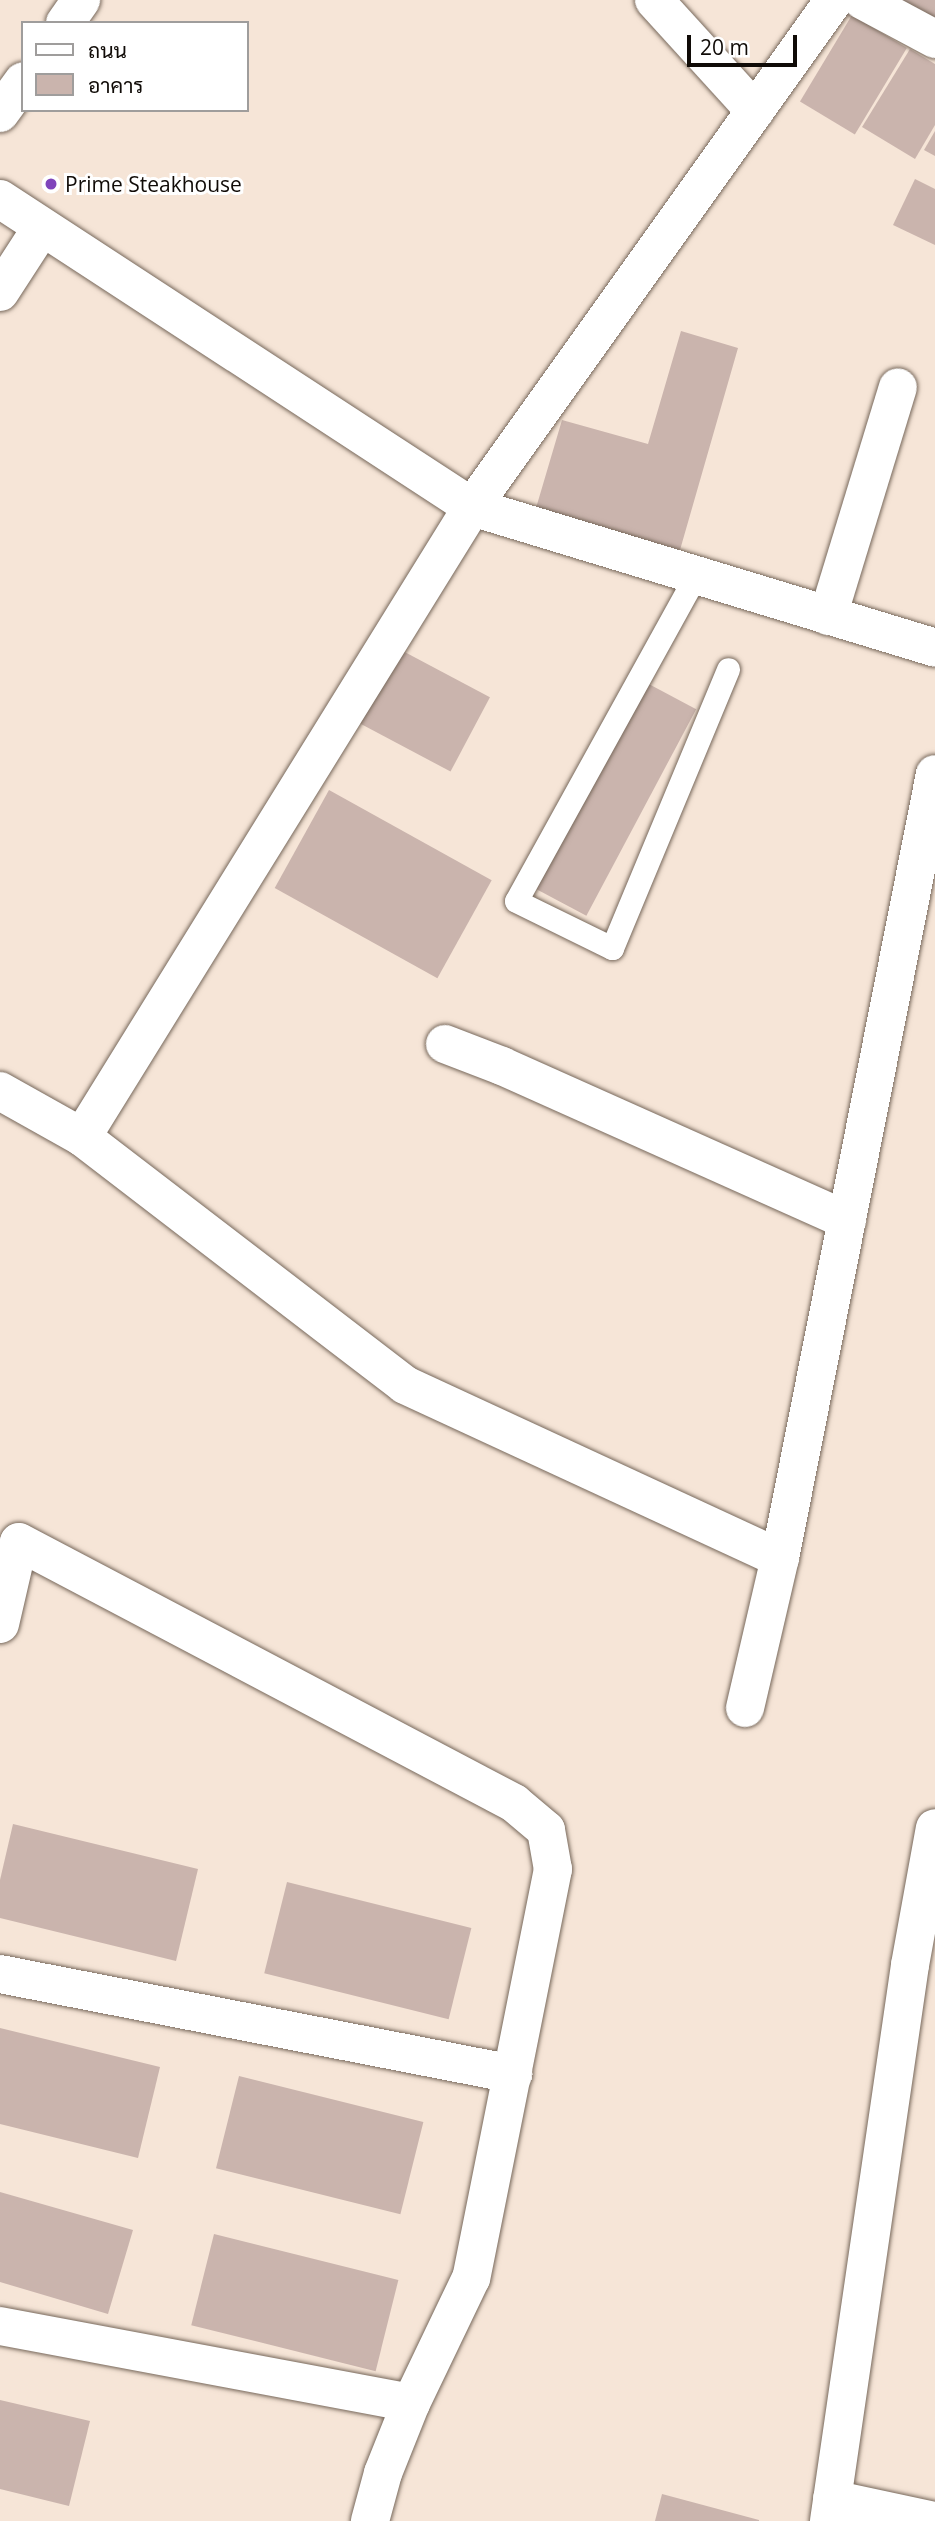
<!DOCTYPE html>
<html>
<head>
<meta charset="utf-8">
<style>
	body { margin:0 }
	#map { position:relative; width:935px; height:2521px; overflow:hidden; background:#f6e5d7; font-family:"Open Sans",Sarabun,sans-serif }
	div>[style] { position:absolute }
	[style*='--x'] { left:calc(var(--x)*1px); top:calc(var(--y)*1px); width:calc(var(--w)*1px); rotate:calc(var(--a)*1deg) }
	.building>* { inset:0; background:#cab4ad; transform-origin:0 0 }
	.roads { filter:drop-shadow(0 0 2px #77685b) drop-shadow(0 0 2px #77685b) }
	.service>* { height:23px; margin:-11.5px; padding:0 11.5px; transform-origin:11.5px; border-radius:11.5px; background:#fff }
	.minor>* { height:38px; margin:-19px; padding:0 19px; transform-origin:19px; border-radius:19px; background:#fff }
	.dots>* { width:19px; height:19px; translate:-50% -50%; box-sizing:border-box; border:4px solid #fff; border-radius:50% }
	span { translate:-50% -50%; white-space:nowrap; text-align:center; line-height:1.15; -webkit-text-stroke:6px #fff; paint-order:stroke }
	.poi-label { font-size:21px; color:#100b07 }
	.left { translate:0 -50%; text-align:left }
	.legend { position:absolute; left:21px; top:21px; width:228px; height:91px; box-sizing:border-box; background:#fff; border:2px solid #9f9d9c; margin:0; padding:9px 12px; list-style:none; font-size:21px; color:#100b07 }
	.legend li { display:flex; align-items:center; gap:14px; height:35px }
	.legend b { width:35px; border:2px solid #9f9d9c }
	.scale { position:absolute; left:687px; top:35px; width:110px; height:32px; box-sizing:border-box; border:4px solid #100b07; border-top:0; padding-left:9px; font-size:21px; line-height:24px; white-space:nowrap; color:#100b07; -webkit-text-stroke:5px #fff; paint-order:stroke }
</style>
</head>
<body>
<div id="map">
	<div class="building">
		<div style="clip-path:polygon(889px 0,935px 0,935px 21px)"></div>
		<div style="left:852px;top:15px;width:64px;height:101px;rotate:31deg"></div>
		<div style="clip-path:polygon(910px 49px,935px 64px,935px 125px,915px 159px,862px 127px)"></div>
		<div style="clip-path:polygon(935px 131px,935px 156px,924px 150px)"></div>
		<div style="clip-path:polygon(915px 179px,935px 189px,935px 245px,893px 225px)"></div>
		<div style="clip-path:polygon(681px 331px,738px 348px,680px 550px,536px 508px,562px 420px,648px 444px)"></div>
		<div style="left:399px;top:649px;width:103px;height:84px;rotate:28deg"></div>
		<div style="left:645px;top:682px;width:58px;height:234px;rotate:28deg"></div>
		<div style="left:329px;top:790px;width:186px;height:112px;rotate:29deg"></div>
		<div style="clip-path:polygon(13px 1824px,198px 1869px,176px 1961px,0 1918px,0 1880px)"></div>
		<div style="left:287px;top:1882px;width:190px;height:94px;rotate:14deg"></div>
		<div style="clip-path:polygon(0 2028px,160px 2067px,138px 2158px,0 2124px)"></div>
		<div style="left:239px;top:2076px;width:190px;height:95px;rotate:14deg"></div>
		<div style="clip-path:polygon(0 2192px,133px 2230px,108px 2314px,0 2282px)"></div>
		<div style="left:214px;top:2234px;width:190px;height:94px;rotate:14deg"></div>
		<div style="clip-path:polygon(0 2400px,90px 2421px,69px 2506px,0 2489px)"></div>
		<div style="clip-path:polygon(662px 2494px,759px 2520px,759px 2521px,655px 2521px)"></div>
	</div>
	<div class="roads">
		<div class="service">
			<div style="--x:696;--y:575;--w:372;--a:118.9"></div>
			<div style="--x:516;--y:901;--w:107;--a:26.1"></div>
			<div style="--x:612;--y:948;--w:302;--a:-67.4"></div>
		</div>
		<div class="minor">
			<div style="--x:654;--y:0;--w:150;--a:47.7"></div>
			<div style="--x:862;--y:0;--w:83;--a:28.1"></div>
			<div style="--x:65;--y:23;--w:28;--a:-55"></div>
			<div style="--x:0;--y:113;--w:39;--a:-54"></div>
			<div style="--x:0;--y:199;--w:564;--a:33.13"></div>
			<div style="--x:472;--y:507;--w:484;--a:16.9"></div>
			<div style="--x:0;--y:292;--w:77;--a:-57.1"></div>
			<div style="--x:828;--y:616;--w:239;--a:-73"></div>
			<div style="--x:445;--y:1044;--w:61;--a:21.1"></div>
			<div style="--x:502;--y:1066;--w:378;--a:24.1"></div>
			<div style="--x:0;--y:1091;--w:94;--a:29.3"></div>
			<div style="--x:82;--y:1137;--w:407;--a:37.5"></div>
			<div style="--x:405;--y:1385;--w:413;--a:24.8"></div>
			<div style="--x:82;--y:1137;--w:741;--a:-58.24"></div>
			<div style="--x:472;--y:507;--w:623;--a:-54.47"></div>
			<div style="--x:0;--y:1624;--w:84;--a:-77"></div>
			<div style="--x:19;--y:1542;--w:560;--a:27.8"></div>
			<div style="--x:514;--y:1803;--w:42;--a:40.2"></div>
			<div style="--x:546;--y:1830;--w:40;--a:80"></div>
			<div style="--x:553;--y:1869;--w:417;--a:101.3"></div>
			<div style="--x:471;--y:2278;--w:139;--a:115.6"></div>
			<div style="--x:411;--y:2403;--w:75;--a:111.8"></div>
			<div style="--x:383;--y:2473;--w:50;--a:105.2"></div>
			<div style="--x:745;--y:1708;--w:154;--a:-76.9"></div>
			<div style="--x:780;--y:1558;--w:799;--a:-78.82"></div>
			<div style="--x:0;--y:1974;--w:523;--a:11.03"></div>
			<div style="--x:0;--y:2326;--w:418;--a:10.6"></div>
			<div style="--x:832;--y:2499;--w:105;--a:12.1"></div>
			<div style="--x:829;--y:2521;--w:562;--a:-81.71"></div>
			<div style="--x:910;--y:1965;--w:139;--a:-79.7"></div>
		</div>
	</div>
	<div class="dots">
		<div style="left:51px;top:184px;background:#7f44bb"></div>
	</div>
	<div class="poi-label">
		<span class="left" style="left:65px;top:184px">Prime Steakhouse</span>
	</div>
	<ul class="legend">
	<li><b style="height:9px;background:#fff"></b>ถนน</li>
	<li><b style="height:19px;background:#cab4ad"></b>อาคาร</li>
	</ul>
	<div class="scale">20 m</div>
</div>
</body>
</html>
